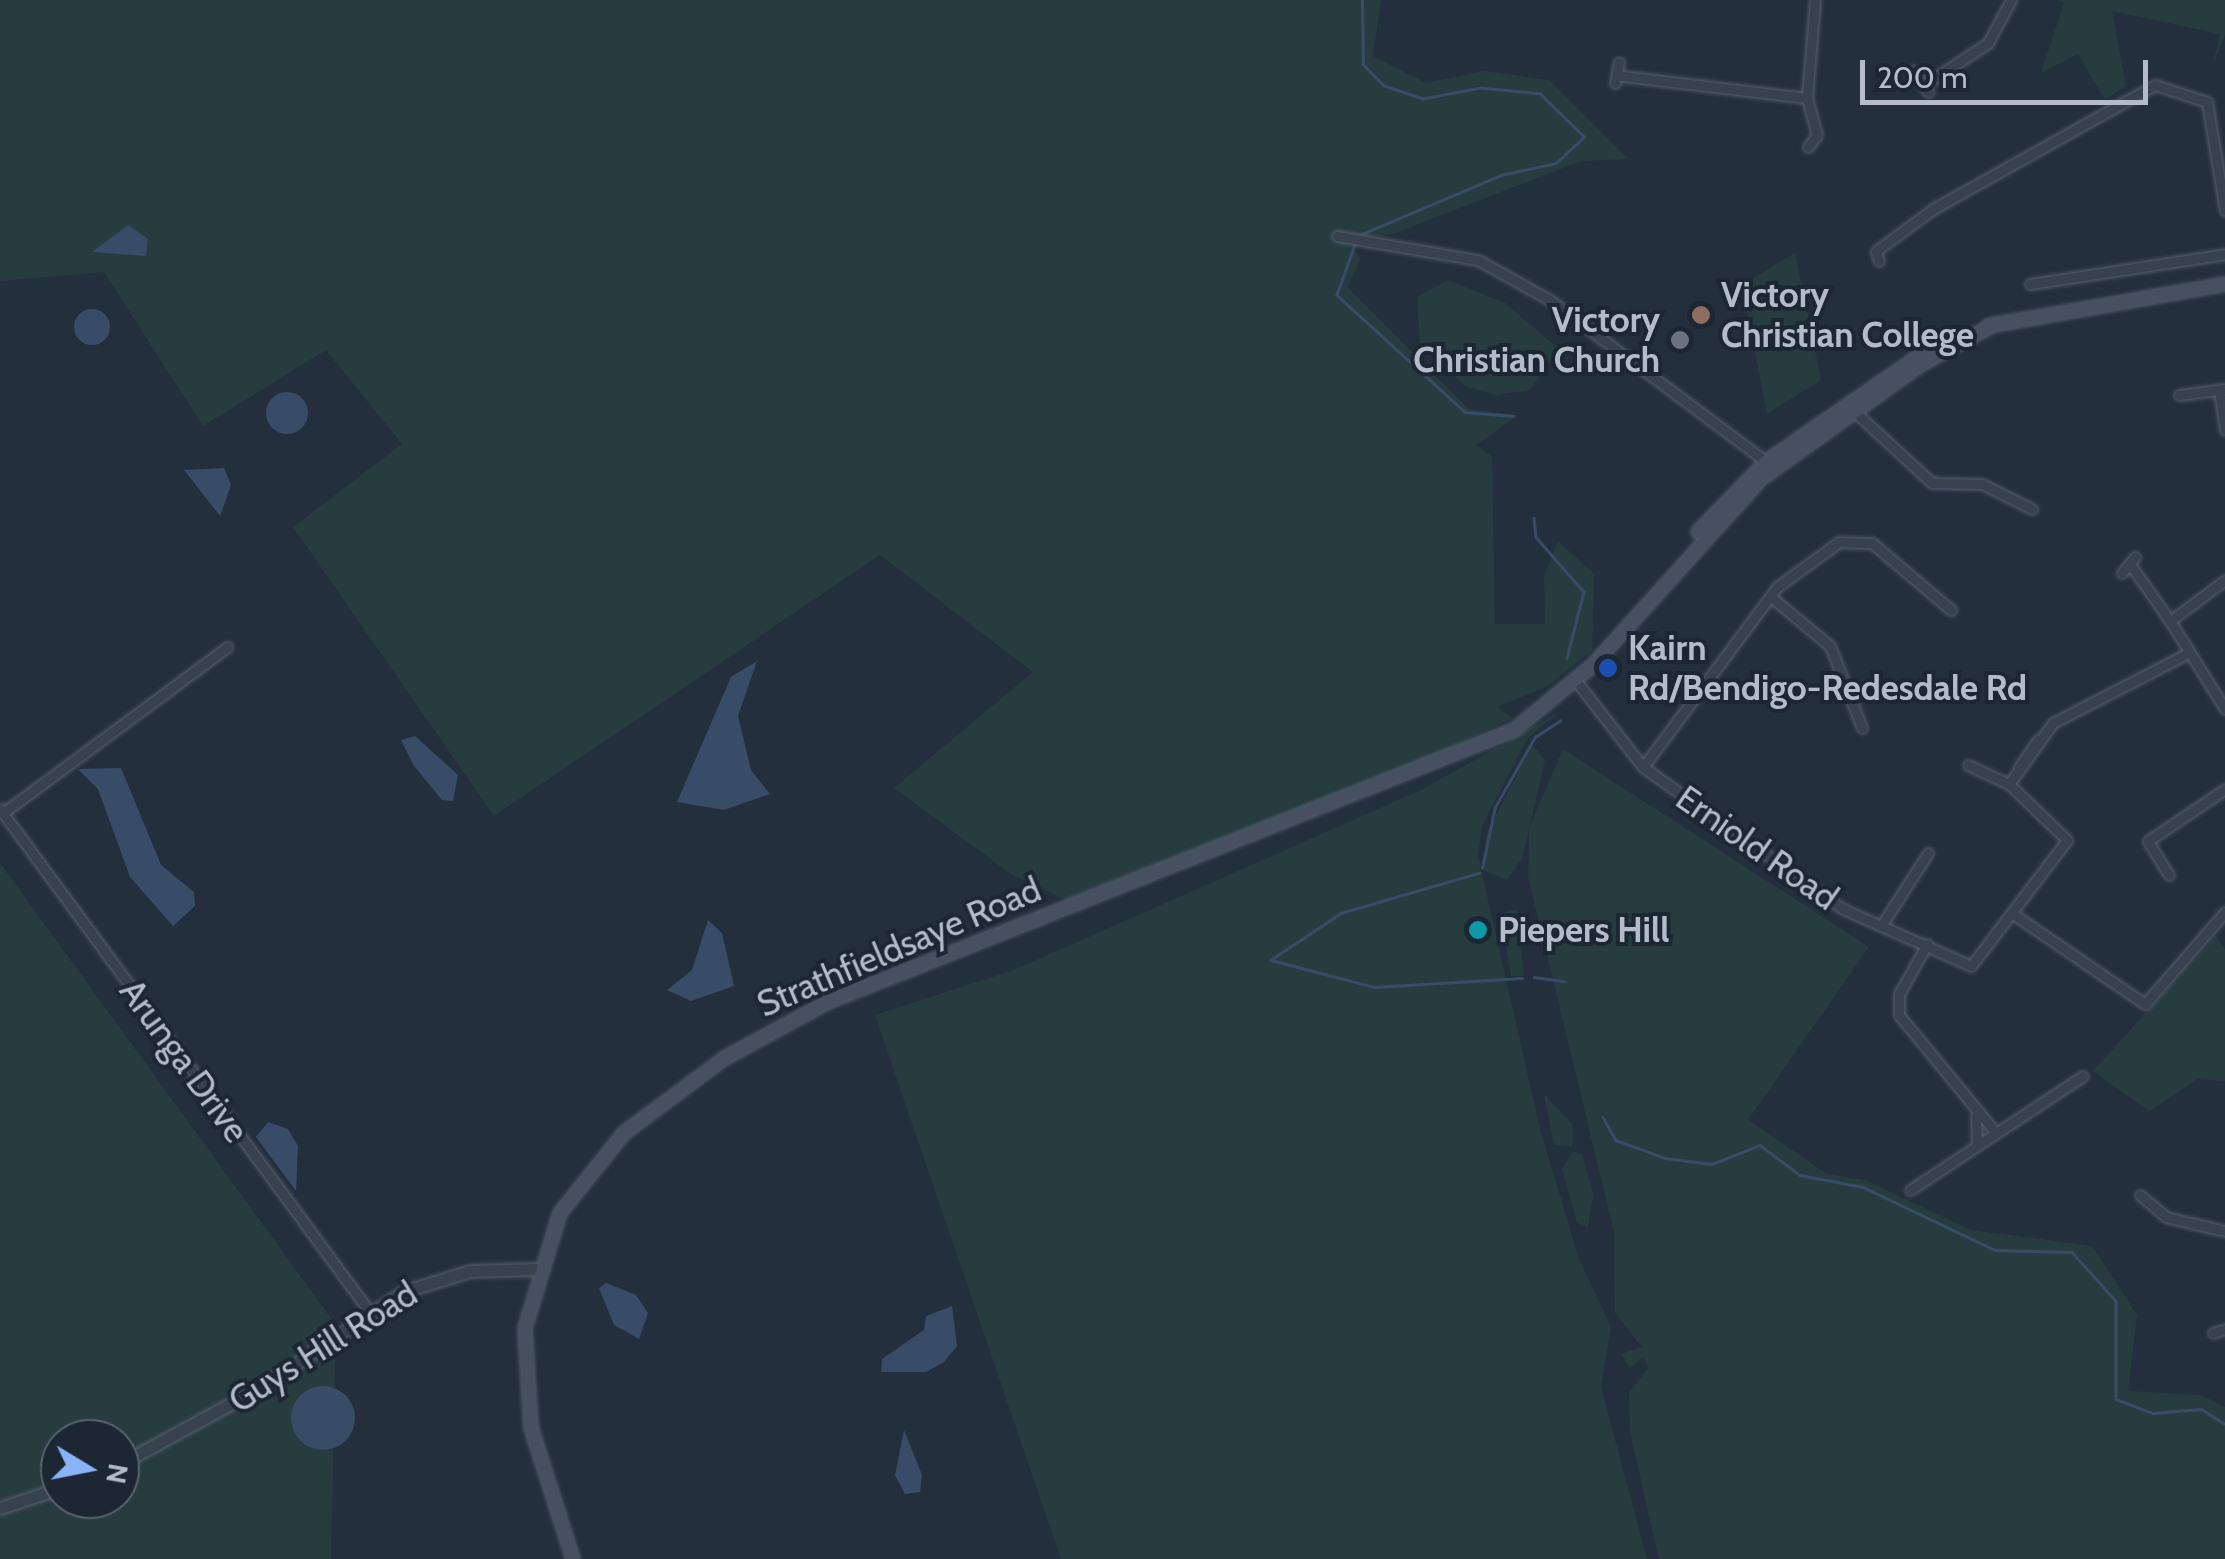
<!DOCTYPE html>
<html>
<head>
<meta charset="utf-8">
<style>
	body { margin:0 }
	#map { position:relative; width:2225px; height:1559px; overflow:hidden; background:#242f3e; font-family:Cabin,sans-serif }
	div>[style] { position:absolute }
	[style*='--x'] { left:calc(var(--x)*1px); top:calc(var(--y)*1px); width:calc(var(--w)*1px); rotate:calc(var(--a)*1deg) }
	.green>* { inset:0; background:#263c3f }
	.water>* { inset:0; background:#394c67 }
	.round { border-radius:50% }
	.stream>* { height:2.5px; margin:-1.25px; padding:0 1.25px; transform-origin:1.25px; border-radius:1.25px; background:#394c67 }
	.roads { filter:drop-shadow(0 0 2px #565f6c) drop-shadow(0 0 2px #565f6c) }
	.minor>* { height:9px; margin:-4.5px; padding:0 4.5px; transform-origin:4.5px; border-radius:4.5px; background:#38414e }
	.tertiary>* { height:11px; margin:-5.5px; padding:0 5.5px; transform-origin:5.5px; border-radius:5.5px; background:#38414e }
	.secondary>* { height:12px; margin:-6px; padding:0 6px; transform-origin:6px; border-radius:6px; background:#465061 }
	.dots>* { width:28px; height:28px; translate:-50% -50%; box-sizing:border-box; border:5px solid #1d2633; border-radius:50% }
	span { translate:-50% -50%; white-space:nowrap; text-align:center; line-height:1.15; -webkit-text-stroke:8px #1d2633; paint-order:stroke }
	.poi-label { font-size:35px; color:#b4bcc9; font-weight:700 }
	.left { translate:0 -50%; text-align:left }
	.right { translate:-100% -50%; text-align:right }
	.street-label { font-size:35px; color:#b4bcc9 }
	.north { position:absolute; left:40px; top:1419px; width:100px; height:100px; box-sizing:border-box; background:#1d2633; border:2px solid #59626f; border-radius:50%; rotate:100deg; font-size:28px; font-weight:700; line-height:40px; text-align:center; color:#b4bcc9 }
	.north::after { content:''; display:block; margin:auto; width:35px; height:45px; background:#8ab4f8; clip-path:polygon(50% 0,100% 100%,50% 72%,0 100%) }
	.scale { position:absolute; left:1860px; top:60px; width:288px; height:45px; box-sizing:border-box; border:5px solid #b4bcc9; border-top:0; padding-left:12px; font-size:30px; line-height:35px; white-space:nowrap; color:#b4bcc9; -webkit-text-stroke:8px #1d2633; paint-order:stroke }
</style>
</head>
<body>
<div id="map">
	<div class="green">
		<div style="clip-path:polygon(0 0,1381px 0,1373px 56px,1426px 83px,1484px 71px,1549px 80px,1628px 159px,1581px 161px,1393px 234px,1346px 237px,1361px 259px,1347px 287px,1469px 409px,1518px 415px,1476px 445px,1492px 457px,1495px 624px,1545px 624px,1544px 576px,1558px 541px,1594px 574px,1592px 650px,1548px 686px,1497px 707px,1512px 718px,1448px 749px,1066px 900px,1011px 874px,894px 788px,1033px 672px,880px 555px,494px 816px,293px 527px,402px 444px,326px 350px,203px 426px,104px 272px,0 281px)"></div>
		<div style="clip-path:polygon(2056px 0,2225px 0,2225px 35px,2213px 64px,2220px 34px,2112px 11px,2126px 86px,2105px 100px,2078px 54px,2041px 73px,2064px 3px)"></div>
		<div style="clip-path:polygon(1795px 253px,1821px 380px,1767px 414px,1742px 285px)"></div>
		<div style="clip-path:polygon(1448px 280px,1505px 303px,1559px 349px,1530px 390px,1497px 395px,1465px 386px,1420px 343px,1417px 297px)"></div>
		<div style="clip-path:polygon(1558px 713px,1527px 739px,1482px 826px,1478px 856px,1540px 1129px,1579px 1259px,1611px 1327px,1601px 1387px,1647px 1559px,1061px 1559px,875px 1015px,1014px 970px,1421px 790px)"></div>
		<div style="clip-path:polygon(1532px 745px,1545px 760px,1522px 859px,1507px 880px,1483px 870px,1487px 833px)"></div>
		<div style="clip-path:polygon(1563px 749px,1869px 947px,1748px 1120px,1827px 1174px,1865px 1180px,1971px 1230px,2092px 1246px,2137px 1315px,2128px 1391px,2201px 1395px,2225px 1407px,2225px 1559px,1659px 1559px,1630px 1432px,1629px 1393px,1648px 1368px,1644px 1357px,1630px 1368px,1621px 1354px,1642px 1347px,1615px 1313px,1614px 1232px,1528px 876px,1529px 828px)"></div>
		<div style="clip-path:polygon(evenodd,0 863px,336px 1325px,331px 1559px,0 1559px,0 863px,60px 1439px,120px 1439px,120px 1499px,60px 1499px,60px 1439px)"></div>
		<div style="clip-path:polygon(1517px 910px,1524px 976px,1511px 976px,1500px 913px)"></div>
		<div style="clip-path:polygon(2216px 936px,2225px 950px,2225px 1081px,2198px 1079px,2149px 1111px,2093px 1071px)"></div>
		<div style="clip-path:polygon(1544px 1094px,1573px 1125px,1572px 1147px,1554px 1145px)"></div>
		<div style="clip-path:polygon(1572px 1152px,1582px 1154px,1593px 1194px,1588px 1227px,1577px 1223px,1562px 1169px)"></div>
	</div>
	<div class="water">
		<div style="clip-path:polygon(128px 225px,148px 239px,146px 256px,92px 252px)"></div>
		<div class="round" style="left:74px;top:309px;width:36px;height:36px"></div>
		<div class="round" style="left:266px;top:392px;width:42px;height:42px"></div>
		<div style="clip-path:polygon(224px 468px,231px 485px,220px 516px,184px 470px)"></div>
		<div style="clip-path:polygon(757px 661px,738px 716px,751px 770px,770px 794px,724px 810px,677px 802px,731px 677px)"></div>
		<div style="clip-path:polygon(415px 736px,458px 775px,453px 801px,442px 800px,414px 766px,401px 740px)"></div>
		<div style="clip-path:polygon(121px 768px,161px 865px,194px 892px,195px 906px,173px 926px,130px 877px,98px 789px,78px 769px)"></div>
		<div style="clip-path:polygon(708px 920px,722px 933px,734px 986px,691px 1001px,667px 990px,692px 970px)"></div>
		<div style="clip-path:polygon(268px 1122px,288px 1129px,298px 1146px,296px 1191px,256px 1137px)"></div>
		<div style="clip-path:polygon(606px 1283px,636px 1295px,648px 1313px,639px 1339px,614px 1325px,599px 1288px)"></div>
		<div style="clip-path:polygon(952px 1306px,957px 1346px,944px 1362px,926px 1372px,881px 1372px,882px 1359px,924px 1330px,926px 1316px)"></div>
		<div class="round" style="left:291px;top:1386px;width:64px;height:64px"></div>
		<div style="clip-path:polygon(904px 1430px,922px 1475px,920px 1492px,905px 1494px,895px 1475px)"></div>
	</div>
	<div class="stream">
		<div style="--x:1362;--y:234;--w:151;--a:-23"></div>
		<div style="--x:1501;--y:175;--w:56;--a:-12.3"></div>
		<div style="--x:1556;--y:163;--w:38;--a:-43"></div>
		<div style="--x:1584;--y:137;--w:62;--a:-135.7"></div>
		<div style="--x:1540;--y:94;--w:59;--a:-174.2"></div>
		<div style="--x:1481;--y:88;--w:59;--a:169.3"></div>
		<div style="--x:1423;--y:99;--w:41;--a:-161.6"></div>
		<div style="--x:1384;--y:86;--w:30;--a:-135"></div>
		<div style="--x:1363;--y:65;--w:65;--a:-90.9"></div>
		<div style="--x:1356;--y:242;--w:56;--a:109.7"></div>
		<div style="--x:1337;--y:295;--w:173;--a:42.4"></div>
		<div style="--x:1465;--y:412;--w:48;--a:4.8"></div>
		<div style="--x:1534;--y:518;--w:19;--a:84"></div>
		<div style="--x:1536;--y:537;--w:73;--a:48.9"></div>
		<div style="--x:1584;--y:592;--w:68;--a:104.4"></div>
		<div style="--x:1482;--y:868;--w:62;--a:-78"></div>
		<div style="--x:1495;--y:807;--w:81;--a:-60.3"></div>
		<div style="--x:1535;--y:737;--w:30;--a:-33"></div>
		<div style="--x:1480;--y:873;--w:144;--a:163.8"></div>
		<div style="--x:1342;--y:913;--w:85;--a:146.5"></div>
		<div style="--x:1271;--y:960;--w:107;--a:14.6"></div>
		<div style="--x:1375;--y:987;--w:147;--a:-3.5"></div>
		<div style="--x:1534;--y:977;--w:30;--a:8"></div>
		<div style="--x:1603;--y:1117;--w:26;--a:61"></div>
		<div style="--x:1616;--y:1140;--w:52;--a:20.2"></div>
		<div style="--x:1665;--y:1158;--w:47;--a:7.3"></div>
		<div style="--x:1712;--y:1164;--w:52;--a:-21.6"></div>
		<div style="--x:1760;--y:1145;--w:50;--a:36.9"></div>
		<div style="--x:1800;--y:1175;--w:64;--a:10.8"></div>
		<div style="--x:1863;--y:1187;--w:146;--a:25.5"></div>
		<div style="--x:1995;--y:1250;--w:77;--a:1.5"></div>
		<div style="--x:2072;--y:1252;--w:66;--a:48.1"></div>
		<div style="--x:2116;--y:1301;--w:98;--a:90"></div>
		<div style="--x:2116;--y:1399;--w:39;--a:21"></div>
		<div style="--x:2152;--y:1413;--w:49;--a:-4.7"></div>
		<div style="--x:2201;--y:1409;--w:28;--a:32"></div>
	</div>
	<div class="roads">
		<div class="minor">
			<div style="--x:1913;--y:71;--w:26;--a:54"></div>
			<div style="--x:1622;--y:76;--w:186;--a:6.8"></div>
			<div style="--x:1807;--y:98;--w:98;--a:-85.3"></div>
			<div style="--x:1615;--y:83;--w:21;--a:-79"></div>
			<div style="--x:1924;--y:85;--w:77;--a:-33.3"></div>
			<div style="--x:1988;--y:43;--w:49;--a:-61.9"></div>
			<div style="--x:1807;--y:98;--w:38;--a:75"></div>
			<div style="--x:1817;--y:135;--w:15;--a:127"></div>
			<div style="--x:1337;--y:236;--w:143;--a:9.7"></div>
			<div style="--x:1478;--y:260;--w:82;--a:29.1"></div>
			<div style="--x:1550;--y:300;--w:272;--a:36.8"></div>
			<div style="--x:1879;--y:261;--w:10;--a:-107"></div>
			<div style="--x:1876;--y:251;--w:71;--a:-36.4"></div>
			<div style="--x:1933;--y:209;--w:254;--a:-29.2"></div>
			<div style="--x:2155;--y:85;--w:55;--a:18.1"></div>
			<div style="--x:2207;--y:102;--w:110;--a:80.6"></div>
			<div style="--x:2030;--y:284;--w:197;--a:-8.7"></div>
			<div style="--x:2219;--y:390;--w:40;--a:81.5"></div>
			<div style="--x:2179;--y:395;--w:46;--a:-7.4"></div>
			<div style="--x:1854;--y:411;--w:106;--a:42.7"></div>
			<div style="--x:1932;--y:483;--w:50;--a:1.1"></div>
			<div style="--x:1982;--y:484;--w:56;--a:26.6"></div>
			<div style="--x:2132;--y:567;--w:66;--a:54.9"></div>
			<div style="--x:2122;--y:573;--w:21;--a:-51"></div>
			<div style="--x:2225;--y:580;--w:69;--a:143.3"></div>
			<div style="--x:2170;--y:621;--w:104;--a:58"></div>
			<div style="--x:1770;--y:596;--w:78;--a:39.8"></div>
			<div style="--x:1830;--y:646;--w:88;--a:68.7"></div>
			<div style="--x:1577;--y:682;--w:108;--a:52.2"></div>
			<div style="--x:1643;--y:767;--w:245;--a:35.4"></div>
			<div style="--x:1843;--y:909;--w:140;--a:24"></div>
			<div style="--x:1971;--y:966;--w:158;--a:-52.7"></div>
			<div style="--x:2067;--y:840;--w:81;--a:-136"></div>
			<div style="--x:2009;--y:784;--w:45;--a:-155.1"></div>
			<div style="--x:1643;--y:767;--w:224;--a:-53.3"></div>
			<div style="--x:1777;--y:587;--w:77;--a:-36"></div>
			<div style="--x:1839;--y:542;--w:33;--a:2"></div>
			<div style="--x:1872;--y:543;--w:104;--a:40.3"></div>
			<div style="--x:2019;--y:767;--w:33;--a:-55"></div>
			<div style="--x:2009;--y:784;--w:75;--a:-54.2"></div>
			<div style="--x:2053;--y:723;--w:152;--a:-27.4"></div>
			<div style="--x:0;--y:809;--w:623;--a:53.68"></div>
			<div style="--x:3;--y:813;--w:279;--a:-36.5"></div>
			<div style="--x:2169;--y:875;--w:40;--a:-122"></div>
			<div style="--x:2148;--y:841;--w:93;--a:-34"></div>
			<div style="--x:2016;--y:916;--w:156;--a:34.3"></div>
			<div style="--x:2145;--y:1004;--w:122;--a:-49"></div>
			<div style="--x:1881;--y:926;--w:87;--a:-57.2"></div>
			<div style="--x:1927;--y:944;--w:57;--a:119.2"></div>
			<div style="--x:1899;--y:994;--w:21;--a:90"></div>
			<div style="--x:1899;--y:1015;--w:153;--a:50.6"></div>
			<div style="--x:1976;--y:1116;--w:28;--a:88"></div>
			<div style="--x:1910;--y:1190;--w:207;--a:-33.4"></div>
			<div style="--x:2140;--y:1195;--w:34;--a:40"></div>
			<div style="--x:2166;--y:1217;--w:61;--a:13.3"></div>
			<div style="--x:2213;--y:1333;--w:13;--a:-18"></div>
		</div>
		<div class="tertiary">
			<div style="--x:120;--y:1464;--w:161;--a:-28.6"></div>
			<div style="--x:261;--y:1387;--w:171;--a:-33.8"></div>
			<div style="--x:403;--y:1292;--w:70;--a:-17.4"></div>
			<div style="--x:470;--y:1271;--w:66;--a:-1.7"></div>
			<div style="--x:0;--y:1508;--w:63;--a:-18.4"></div>
		</div>
		<div class="secondary">
			<div style="--x:1988;--y:326;--w:241;--a:-10"></div>
			<div style="--x:1698;--y:532;--w:99;--a:-45.8"></div>
			<div style="--x:1767;--y:461;--w:196;--a:-34.6"></div>
			<div style="--x:573;--y:1559;--w:139;--a:-107.7"></div>
			<div style="--x:531;--y:1427;--w:99;--a:-93.5"></div>
			<div style="--x:525;--y:1328;--w:120;--a:-73.1"></div>
			<div style="--x:560;--y:1213;--w:102;--a:-51.3"></div>
			<div style="--x:624;--y:1133;--w:126;--a:-36.6"></div>
			<div style="--x:725;--y:1058;--w:117;--a:-28.5"></div>
			<div style="--x:828;--y:1002;--w:738;--a:-21.63"></div>
			<div style="--x:1514;--y:730;--w:102;--a:-39.4"></div>
			<div style="--x:1593;--y:665;--w:251;--a:-47.9"></div>
			<div style="--x:1761;--y:479;--w:196;--a:-35.6"></div>
			<div style="--x:1920;--y:365;--w:85;--a:-28.7"></div>
		</div>
	</div>
	<div class="dots">
		<div style="left:1701px;top:315px;background:#8d6e63"></div>
		<div style="left:1680px;top:340px;background:#6b7280"></div>
		<div style="left:1608px;top:668px;background:#1a4fb4"></div>
		<div style="left:1478px;top:930px;background:#0f9aa8"></div>
	</div>
	<div class="poi-label">
		<span class="left" style="left:1721px;top:315px">Victory<br>Christian College</span>
		<span class="right" style="left:1660px;top:340px">Victory<br>Christian Church</span>
		<span class="left" style="left:1628px;top:668px">Kairn<br>Rd/Bendigo-Redesdale Rd</span>
		<span class="left" style="left:1498px;top:930px">Piepers Hill</span>
	</div>
	<div class="street-label">
		<span style="left:1757px;top:848px;rotate:35deg">Erniold Road</span>
		<span style="left:899px;top:947px;rotate:-23deg">Strathfieldsaye Road</span>
		<span style="left:184px;top:1061px;rotate:54deg">Arunga Drive</span>
		<span style="left:323px;top:1347px;rotate:-32deg">Guys Hill Road</span>
	</div>
	<div class="north">N</div>
	<div class="scale">200 m</div>
</div>
</body>
</html>
